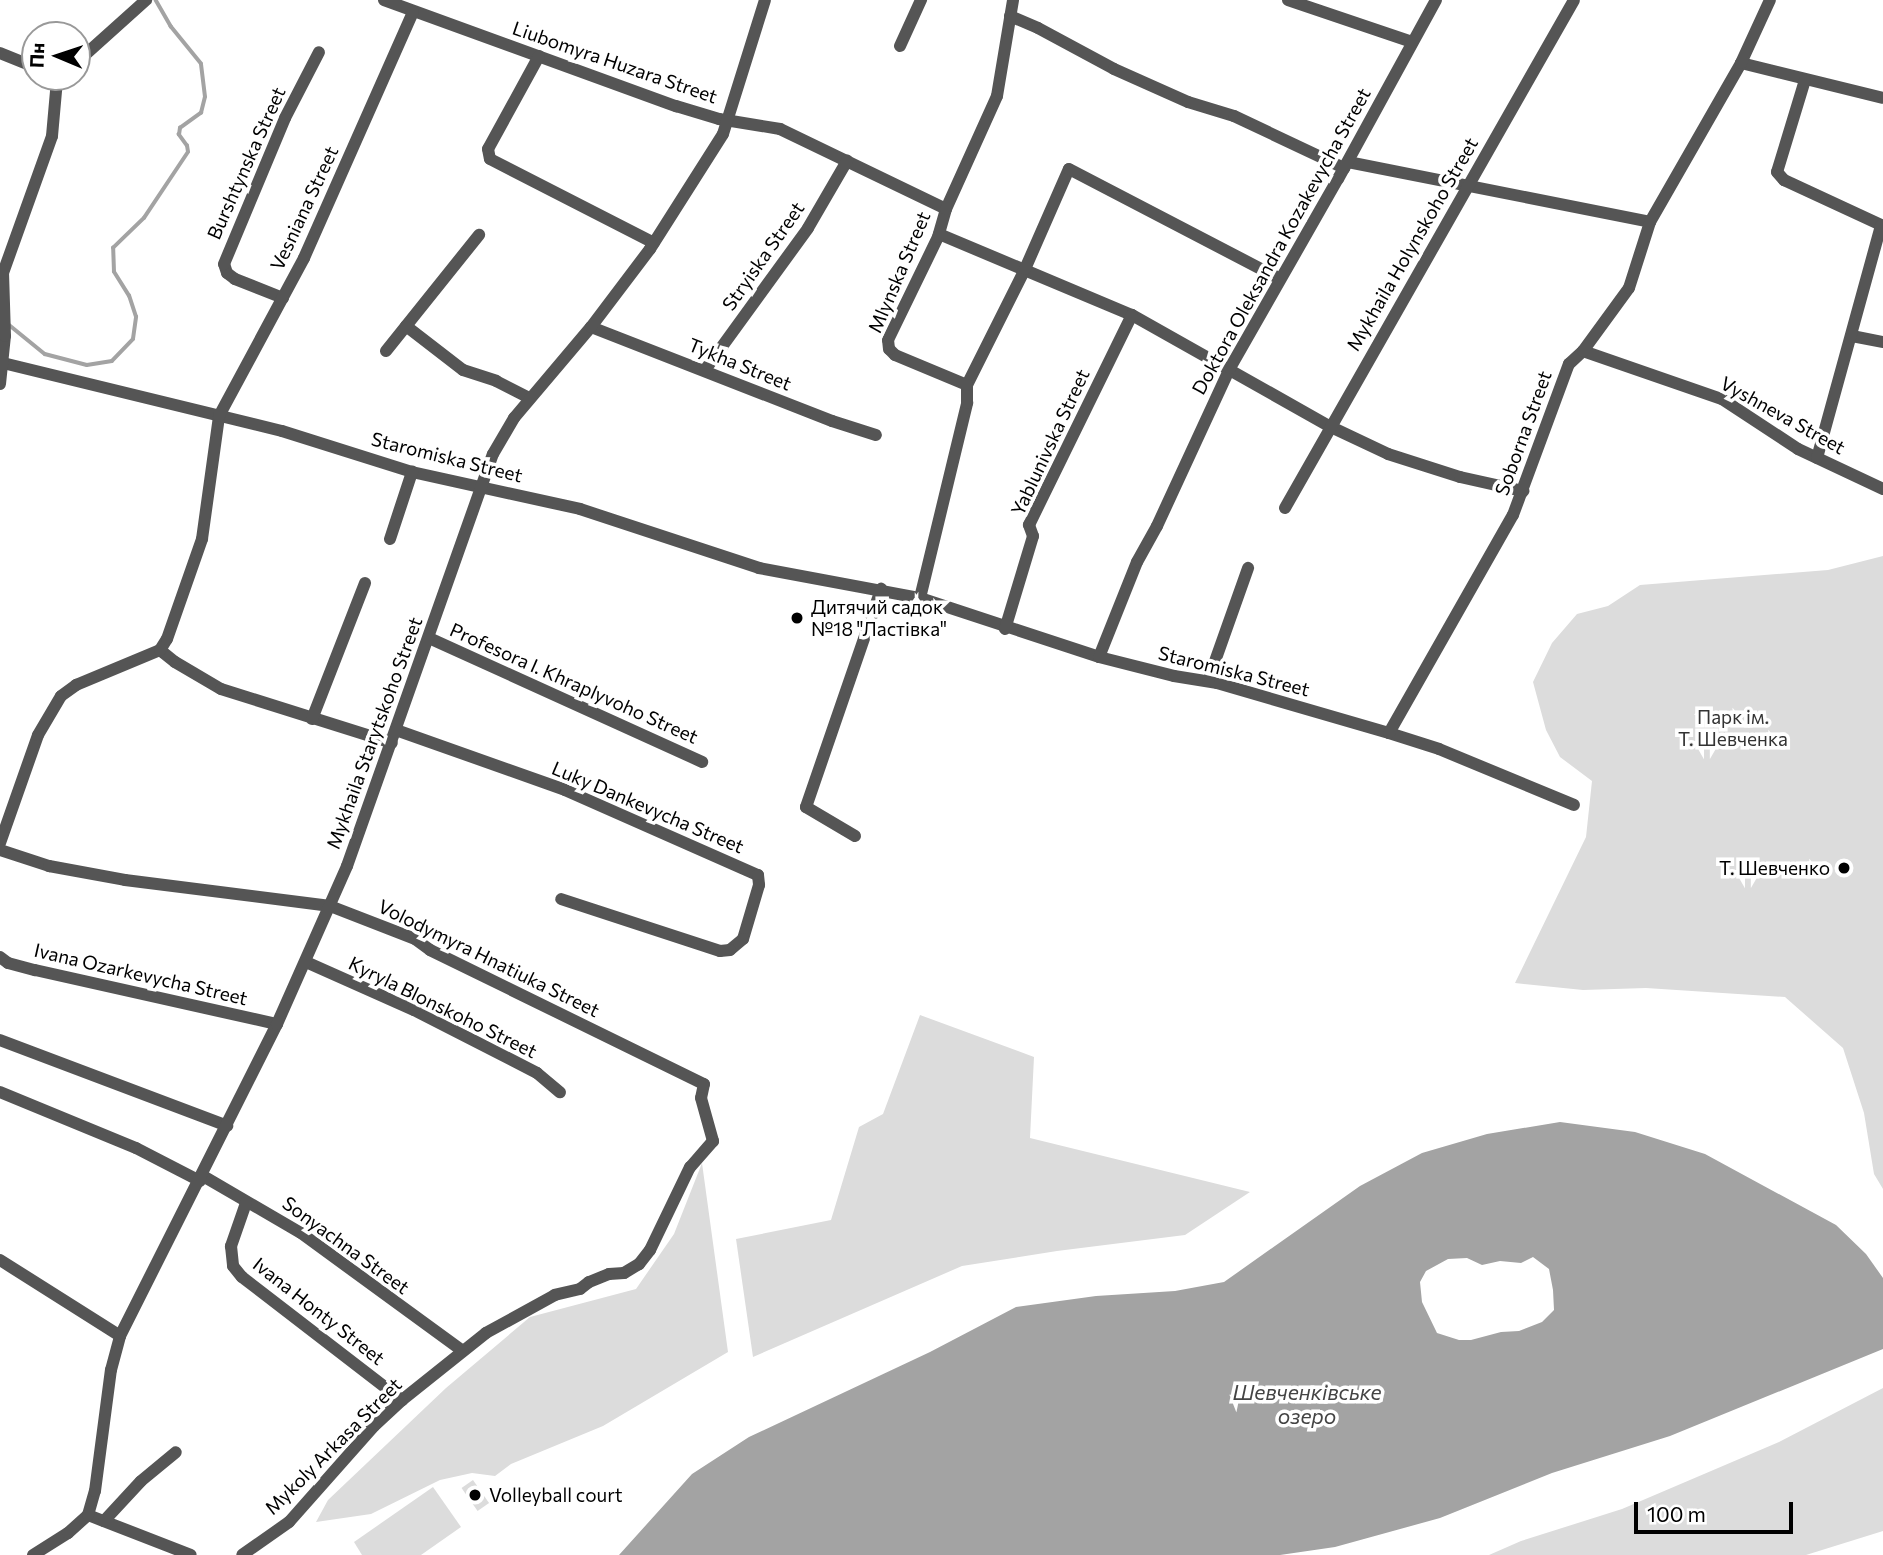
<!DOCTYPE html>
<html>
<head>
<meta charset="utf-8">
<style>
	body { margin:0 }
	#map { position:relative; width:1883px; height:1555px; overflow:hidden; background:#fff; font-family:Commissioner,sans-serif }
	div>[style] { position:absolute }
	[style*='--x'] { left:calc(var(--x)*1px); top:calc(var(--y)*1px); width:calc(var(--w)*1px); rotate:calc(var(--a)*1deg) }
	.green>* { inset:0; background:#dcdcdc; transform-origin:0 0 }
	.water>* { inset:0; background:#a3a3a3 }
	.stream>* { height:3.5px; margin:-1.75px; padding:0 1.75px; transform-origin:1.75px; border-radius:1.75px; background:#a3a3a3 }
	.minor>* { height:12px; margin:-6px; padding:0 6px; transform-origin:6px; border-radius:6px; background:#555 }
	.dots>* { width:19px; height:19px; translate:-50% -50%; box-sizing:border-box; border:4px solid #fff; border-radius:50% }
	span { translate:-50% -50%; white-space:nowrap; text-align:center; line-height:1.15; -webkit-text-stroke:7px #fff; paint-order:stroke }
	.street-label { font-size:19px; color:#000 }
	.poi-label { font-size:19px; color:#000 }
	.left { translate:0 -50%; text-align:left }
	.right { translate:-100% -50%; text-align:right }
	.park-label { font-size:19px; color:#333 }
	.water-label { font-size:21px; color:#444; font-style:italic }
	.north { position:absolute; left:21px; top:21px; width:70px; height:70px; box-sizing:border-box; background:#fff; border:2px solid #999; border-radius:50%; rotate:272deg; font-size:19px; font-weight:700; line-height:28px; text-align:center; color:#000 }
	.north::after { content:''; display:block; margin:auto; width:24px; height:32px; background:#000; clip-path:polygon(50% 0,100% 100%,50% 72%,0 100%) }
	.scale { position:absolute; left:1634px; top:1502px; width:159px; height:32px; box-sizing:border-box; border:4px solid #000; border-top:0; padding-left:9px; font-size:21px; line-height:24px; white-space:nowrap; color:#000; -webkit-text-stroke:5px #fff; paint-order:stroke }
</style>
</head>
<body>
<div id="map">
	<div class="green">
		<div style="clip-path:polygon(1883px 556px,1883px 1189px,1874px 1174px,1864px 1113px,1843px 1048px,1785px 997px,1646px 988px,1583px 990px,1515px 983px,1586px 837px,1592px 781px,1560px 757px,1546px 730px,1533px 682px,1552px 643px,1577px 614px,1608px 606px,1640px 585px,1828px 570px)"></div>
		<div style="clip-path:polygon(920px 1015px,1034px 1057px,1030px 1138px,1250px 1192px,1185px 1235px,1057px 1251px,962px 1266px,753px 1357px,736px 1239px,831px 1220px,859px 1127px,883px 1114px)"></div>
		<div style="clip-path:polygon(702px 1163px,728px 1352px,603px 1426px,511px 1464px,495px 1476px,472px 1473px,440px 1480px,371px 1514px,316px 1522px,328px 1500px,446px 1388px,530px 1317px,636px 1289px,674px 1234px)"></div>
		<div style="clip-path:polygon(1883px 1388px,1883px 1531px,1806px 1555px,1489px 1555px,1521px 1541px,1622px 1509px,1779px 1442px)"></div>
		<div style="left:473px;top:1480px;width:28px;height:14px;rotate:55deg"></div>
		<div style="clip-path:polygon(433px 1487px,461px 1527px,421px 1555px,362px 1555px,354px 1542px)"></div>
	</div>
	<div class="water">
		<div style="clip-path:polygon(evenodd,1560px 1122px,1635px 1132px,1705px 1154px,1836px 1225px,1866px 1254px,1883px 1278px,1883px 1349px,1670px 1436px,1552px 1473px,1440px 1518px,1335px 1547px,1280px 1555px,619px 1555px,692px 1474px,749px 1437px,930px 1352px,1016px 1307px,1096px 1296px,1175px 1291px,1224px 1282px,1360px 1186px,1422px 1153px,1487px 1134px,1560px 1122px,1533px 1257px,1549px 1269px,1553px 1290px,1554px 1310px,1542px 1322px,1519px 1331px,1501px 1332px,1471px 1340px,1459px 1340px,1437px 1333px,1422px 1302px,1420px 1282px,1426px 1271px,1448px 1259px,1467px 1258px,1482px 1265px,1500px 1261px,1521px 1263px,1533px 1257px)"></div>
	</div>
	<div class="stream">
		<div style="--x:7;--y:323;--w:49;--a:39.2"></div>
		<div style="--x:45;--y:354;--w:43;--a:14.7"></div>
		<div style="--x:87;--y:365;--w:25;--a:-9"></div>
		<div style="--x:112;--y:361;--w:30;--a:-46"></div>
		<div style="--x:133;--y:339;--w:22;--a:-82"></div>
		<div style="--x:136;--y:317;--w:22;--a:-108"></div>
		<div style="--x:129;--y:296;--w:28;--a:-122"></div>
		<div style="--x:114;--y:272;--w:24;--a:-92"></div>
		<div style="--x:113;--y:248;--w:43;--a:-44.1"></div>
		<div style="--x:144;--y:218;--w:79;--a:-56.3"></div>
		<div style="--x:188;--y:152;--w:6;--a:-99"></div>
		<div style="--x:187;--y:146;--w:14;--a:-126"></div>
		<div style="--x:179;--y:135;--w:7;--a:-82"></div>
		<div style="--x:180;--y:128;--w:26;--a:-36"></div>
		<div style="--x:201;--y:113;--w:16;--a:-76"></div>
		<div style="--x:205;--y:97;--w:33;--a:-97"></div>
		<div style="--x:201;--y:64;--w:48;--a:-129"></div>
		<div style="--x:171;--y:27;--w:30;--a:-120"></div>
	</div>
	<div class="minor">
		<div style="--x:384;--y:0;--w:311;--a:20"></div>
		<div style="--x:676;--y:106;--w:45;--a:16.8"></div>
		<div style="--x:719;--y:119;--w:62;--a:9.3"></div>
		<div style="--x:780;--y:129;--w:184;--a:25.7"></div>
		<div style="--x:1288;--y:0;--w:131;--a:18.7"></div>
		<div style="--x:1010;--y:16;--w:30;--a:23"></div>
		<div style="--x:1038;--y:28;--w:86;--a:28.3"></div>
		<div style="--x:1114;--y:69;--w:81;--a:24"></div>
		<div style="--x:1188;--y:102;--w:48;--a:16.9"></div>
		<div style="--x:1234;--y:116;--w:122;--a:25.3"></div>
		<div style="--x:900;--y:46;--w:51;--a:-65.5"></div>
		<div style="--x:0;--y:53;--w:38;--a:22"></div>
		<div style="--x:539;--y:56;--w:106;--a:118.7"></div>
		<div style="--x:488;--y:149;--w:10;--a:79"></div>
		<div style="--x:490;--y:159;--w:184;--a:27.1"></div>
		<div style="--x:77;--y:62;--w:93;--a:-41.9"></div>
		<div style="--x:1741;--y:63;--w:146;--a:13.8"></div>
		<div style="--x:1805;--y:80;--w:96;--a:106.9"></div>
		<div style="--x:1777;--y:172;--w:11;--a:49"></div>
		<div style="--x:1784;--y:180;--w:109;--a:24.9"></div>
		<div style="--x:1348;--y:162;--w:308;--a:11.2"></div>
		<div style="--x:939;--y:234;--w:209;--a:22.8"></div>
		<div style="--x:1132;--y:315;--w:228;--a:29.4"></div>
		<div style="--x:1331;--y:427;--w:63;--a:25.3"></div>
		<div style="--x:1388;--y:454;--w:76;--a:17.7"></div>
		<div style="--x:1460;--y:477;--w:65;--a:12.5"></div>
		<div style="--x:283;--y:298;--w:52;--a:-158.4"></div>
		<div style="--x:235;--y:279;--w:10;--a:-143"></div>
		<div style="--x:227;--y:273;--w:9;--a:-108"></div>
		<div style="--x:224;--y:264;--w:158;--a:-67.3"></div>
		<div style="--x:285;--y:118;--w:74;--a:-62.7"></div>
		<div style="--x:406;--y:326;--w:72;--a:37.7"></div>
		<div style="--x:463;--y:370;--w:35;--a:18"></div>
		<div style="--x:496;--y:381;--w:38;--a:27"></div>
		<div style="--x:591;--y:327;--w:259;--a:21.3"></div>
		<div style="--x:832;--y:421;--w:46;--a:17.7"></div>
		<div style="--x:1852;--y:336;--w:32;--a:11"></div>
		<div style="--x:386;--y:351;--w:149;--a:-51.3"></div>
		<div style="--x:1583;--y:351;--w:147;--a:19.1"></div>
		<div style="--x:1722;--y:399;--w:91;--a:33.3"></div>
		<div style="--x:1798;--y:449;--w:94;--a:25.2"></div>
		<div style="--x:3;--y:363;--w:287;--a:13.7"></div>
		<div style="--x:282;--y:431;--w:136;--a:17.5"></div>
		<div style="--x:412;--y:472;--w:172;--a:12.4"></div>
		<div style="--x:580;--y:509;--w:188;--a:18.2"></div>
		<div style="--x:759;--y:568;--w:164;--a:10.6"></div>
		<div style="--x:920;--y:598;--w:188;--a:18.2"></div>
		<div style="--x:1099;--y:657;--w:77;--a:14.2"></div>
		<div style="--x:1174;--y:676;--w:44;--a:9.2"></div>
		<div style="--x:1217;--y:683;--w:179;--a:16.2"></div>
		<div style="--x:1389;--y:733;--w:52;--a:17.7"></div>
		<div style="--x:1439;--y:749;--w:146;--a:22.5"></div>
		<div style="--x:705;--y:370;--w:175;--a:-54"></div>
		<div style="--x:808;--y:228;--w:78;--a:-59.8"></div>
		<div style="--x:0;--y:384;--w:48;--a:-84.1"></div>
		<div style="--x:5;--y:336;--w:63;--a:-91.8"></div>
		<div style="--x:3;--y:273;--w:145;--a:-70.3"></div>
		<div style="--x:52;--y:136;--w:56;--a:-84.9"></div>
		<div style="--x:967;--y:385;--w:130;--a:-63.4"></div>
		<div style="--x:1025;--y:269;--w:109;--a:-66.3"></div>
		<div style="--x:1069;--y:169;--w:238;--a:27.5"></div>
		<div style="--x:1817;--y:458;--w:241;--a:-74.6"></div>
		<div style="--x:1285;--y:508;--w:584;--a:-60.36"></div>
		<div style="--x:390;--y:539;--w:71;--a:-71.8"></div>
		<div style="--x:920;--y:598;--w:201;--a:-76.4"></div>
		<div style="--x:967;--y:403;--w:18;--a:-90"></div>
		<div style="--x:967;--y:385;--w:78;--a:-157.4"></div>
		<div style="--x:895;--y:355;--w:8;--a:-135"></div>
		<div style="--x:889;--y:349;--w:9;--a:-96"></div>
		<div style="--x:888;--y:340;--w:114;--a:-64.1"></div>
		<div style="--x:938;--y:237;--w:29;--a:-74"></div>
		<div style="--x:946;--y:209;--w:124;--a:-65.7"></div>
		<div style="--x:997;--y:96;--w:97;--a:-80.5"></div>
		<div style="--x:1005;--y:629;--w:97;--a:-73.2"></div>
		<div style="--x:1033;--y:536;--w:12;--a:-110"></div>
		<div style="--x:1029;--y:525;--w:234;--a:-63.9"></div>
		<div style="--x:429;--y:638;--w:300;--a:24.4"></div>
		<div style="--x:160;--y:650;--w:19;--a:39"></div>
		<div style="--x:175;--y:662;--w:53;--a:30.4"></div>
		<div style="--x:221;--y:689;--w:179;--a:17.5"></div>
		<div style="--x:1099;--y:657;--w:102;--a:-68.2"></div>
		<div style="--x:1137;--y:562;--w:41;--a:-60.9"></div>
		<div style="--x:1157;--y:526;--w:174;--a:-65.2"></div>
		<div style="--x:1230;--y:368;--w:218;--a:-60.3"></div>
		<div style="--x:1338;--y:179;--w:204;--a:-61.3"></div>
		<div style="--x:1208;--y:681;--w:120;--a:-70.5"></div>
		<div style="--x:312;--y:719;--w:146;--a:-68.7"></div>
		<div style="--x:396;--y:730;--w:179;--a:19.5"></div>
		<div style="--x:565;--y:790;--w:211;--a:23.8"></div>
		<div style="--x:758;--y:875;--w:10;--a:84"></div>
		<div style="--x:759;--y:885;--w:56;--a:106.5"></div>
		<div style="--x:743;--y:939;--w:17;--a:140"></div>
		<div style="--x:730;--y:950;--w:10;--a:174"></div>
		<div style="--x:720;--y:951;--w:167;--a:-161.9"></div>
		<div style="--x:1389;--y:733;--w:251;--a:-60.4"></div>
		<div style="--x:1513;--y:515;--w:161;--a:-69.7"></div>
		<div style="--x:1569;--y:364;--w:19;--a:-43"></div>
		<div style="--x:1583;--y:351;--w:78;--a:-53.9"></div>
		<div style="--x:1629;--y:288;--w:69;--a:-72.3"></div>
		<div style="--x:1650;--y:222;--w:183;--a:-60.2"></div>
		<div style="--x:1741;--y:63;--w:69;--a:-65.3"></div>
		<div style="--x:855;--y:836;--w:57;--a:-149.4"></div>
		<div style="--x:806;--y:807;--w:231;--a:-71"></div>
		<div style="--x:0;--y:843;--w:114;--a:-70.6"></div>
		<div style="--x:38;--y:735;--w:45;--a:-59.5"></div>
		<div style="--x:61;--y:696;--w:19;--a:-36"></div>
		<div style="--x:76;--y:685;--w:91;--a:-22.6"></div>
		<div style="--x:160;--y:650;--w:13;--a:-58"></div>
		<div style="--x:167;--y:639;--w:106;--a:-70.7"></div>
		<div style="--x:202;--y:539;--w:124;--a:-82.1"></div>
		<div style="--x:219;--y:416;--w:179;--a:-61.7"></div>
		<div style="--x:304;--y:258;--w:269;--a:-66.1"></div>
		<div style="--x:0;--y:850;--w:52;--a:18.1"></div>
		<div style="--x:49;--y:866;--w:77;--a:10.4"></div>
		<div style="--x:125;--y:880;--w:207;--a:7.2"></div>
		<div style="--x:330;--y:906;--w:91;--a:21.2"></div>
		<div style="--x:415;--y:939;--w:19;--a:36"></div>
		<div style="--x:430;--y:950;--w:305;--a:26.1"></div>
		<div style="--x:704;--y:1084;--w:14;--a:102"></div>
		<div style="--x:701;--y:1098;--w:45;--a:74.4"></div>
		<div style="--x:713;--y:1141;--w:35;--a:131"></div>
		<div style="--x:690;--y:1167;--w:92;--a:115.7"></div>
		<div style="--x:650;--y:1250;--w:18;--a:128"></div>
		<div style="--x:639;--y:1264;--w:17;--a:149"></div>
		<div style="--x:624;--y:1273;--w:15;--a:176"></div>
		<div style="--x:609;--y:1274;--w:22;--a:158"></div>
		<div style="--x:589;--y:1282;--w:11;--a:142"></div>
		<div style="--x:580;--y:1289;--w:26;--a:167"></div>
		<div style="--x:555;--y:1295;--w:79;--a:151.2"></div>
		<div style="--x:486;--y:1333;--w:107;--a:141.4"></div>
		<div style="--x:402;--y:1400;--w:38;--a:137"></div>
		<div style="--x:374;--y:1426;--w:128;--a:131.5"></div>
		<div style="--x:289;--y:1522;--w:57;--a:144.9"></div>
		<div style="--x:0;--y:957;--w:10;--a:37"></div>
		<div style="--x:8;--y:963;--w:28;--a:15"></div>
		<div style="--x:35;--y:970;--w:248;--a:12.6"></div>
		<div style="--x:306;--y:962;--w:118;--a:24"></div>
		<div style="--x:414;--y:1010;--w:138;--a:27.1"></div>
		<div style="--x:537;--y:1073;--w:30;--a:40"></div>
		<div style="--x:0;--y:1040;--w:243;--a:20.7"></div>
		<div style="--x:0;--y:1092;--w:147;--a:22.4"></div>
		<div style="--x:136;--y:1148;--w:72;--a:27.3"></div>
		<div style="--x:203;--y:1176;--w:113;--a:30.2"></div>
		<div style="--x:301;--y:1233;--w:200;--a:36.1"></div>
		<div style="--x:246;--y:1203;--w:46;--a:109.2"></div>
		<div style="--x:231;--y:1246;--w:20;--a:84"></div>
		<div style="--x:233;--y:1266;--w:14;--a:51"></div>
		<div style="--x:242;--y:1277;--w:202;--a:37.6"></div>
		<div style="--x:0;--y:1260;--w:142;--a:32.3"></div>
		<div style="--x:88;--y:1515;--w:110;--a:21.2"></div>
		<div style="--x:104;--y:1521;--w:54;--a:-47.2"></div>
		<div style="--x:141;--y:1481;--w:45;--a:-39.6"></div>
		<div style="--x:33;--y:1555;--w:41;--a:-32.2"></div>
		<div style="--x:68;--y:1533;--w:27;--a:-42"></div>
		<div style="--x:88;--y:1515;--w:25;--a:-74"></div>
		<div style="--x:95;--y:1491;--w:122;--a:-82.5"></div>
		<div style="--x:111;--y:1370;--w:35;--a:-75"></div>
		<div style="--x:120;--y:1336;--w:349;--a:-63.3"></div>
		<div style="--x:277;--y:1024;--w:173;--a:-66.1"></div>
		<div style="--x:347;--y:866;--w:437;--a:-70.5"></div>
		<div style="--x:493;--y:454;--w:42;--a:-59.7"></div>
		<div style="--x:514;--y:418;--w:119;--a:-49.8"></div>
		<div style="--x:591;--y:327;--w:98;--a:-52.9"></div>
		<div style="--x:650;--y:249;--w:136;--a:-57.6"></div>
		<div style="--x:723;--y:134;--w:140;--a:-72.6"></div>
	</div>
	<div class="dots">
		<div style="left:797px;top:618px;background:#000"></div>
		<div style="left:1844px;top:868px;background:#000"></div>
		<div style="left:475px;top:1495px;background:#000"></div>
	</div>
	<div class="street-label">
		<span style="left:615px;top:62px;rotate:19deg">Liubomyra Huzara Street</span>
		<span style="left:246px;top:163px;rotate:-66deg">Burshtynska Street</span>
		<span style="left:304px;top:208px;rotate:-65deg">Vesniana Street</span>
		<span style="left:1281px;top:241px;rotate:-61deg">Doktora Oleksandra Kozakevycha Street</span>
		<span style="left:1412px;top:244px;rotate:-60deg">Mykhaila Holynskoho Street</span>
		<span style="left:763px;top:256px;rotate:-55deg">Stryiska Street</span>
		<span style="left:899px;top:272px;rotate:-67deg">Mlynska Street</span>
		<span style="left:740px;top:364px;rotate:22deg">Tykha Street</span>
		<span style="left:1783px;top:415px;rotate:29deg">Vyshneva Street</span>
		<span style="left:1523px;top:433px;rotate:-70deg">Soborna Street</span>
		<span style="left:1050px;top:442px;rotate:-65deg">Yablunivska Street</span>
		<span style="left:447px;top:457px;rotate:14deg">Staromiska Street</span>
		<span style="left:1234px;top:671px;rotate:14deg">Staromiska Street</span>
		<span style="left:574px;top:683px;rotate:24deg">Profesora I. Khraplyvoho Street</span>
		<span style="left:374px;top:733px;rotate:-70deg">Mykhaila Starytskoho Street</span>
		<span style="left:648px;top:807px;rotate:23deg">Luky Dankevycha Street</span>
		<span style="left:489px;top:958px;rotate:26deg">Volodymyra Hnatiuka Street</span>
		<span style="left:141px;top:974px;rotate:13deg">Ivana Ozarkevycha Street</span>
		<span style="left:443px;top:1007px;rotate:26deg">Kyryla Blonskoho Street</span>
		<span style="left:346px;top:1245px;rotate:36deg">Sonyachna Street</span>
		<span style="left:319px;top:1311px;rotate:38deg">Ivana Honty Street</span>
		<span style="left:333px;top:1446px;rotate:-45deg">Mykoly Arkasa Street</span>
	</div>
	<div class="poi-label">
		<span class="left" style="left:811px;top:618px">Дитячий садок<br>№18 "Ластівка"</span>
		<span class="right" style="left:1830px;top:868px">Т. Шевченко</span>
		<span class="left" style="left:489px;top:1495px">Volleyball court</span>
	</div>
	<div class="park-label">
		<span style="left:1733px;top:728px">Парк ім.<br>Т. Шевченка</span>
	</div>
	<div class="water-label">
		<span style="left:1307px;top:1404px">Шевченківське<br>озеро</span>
	</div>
	<div class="north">Пн</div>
	<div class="scale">100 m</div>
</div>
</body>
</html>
